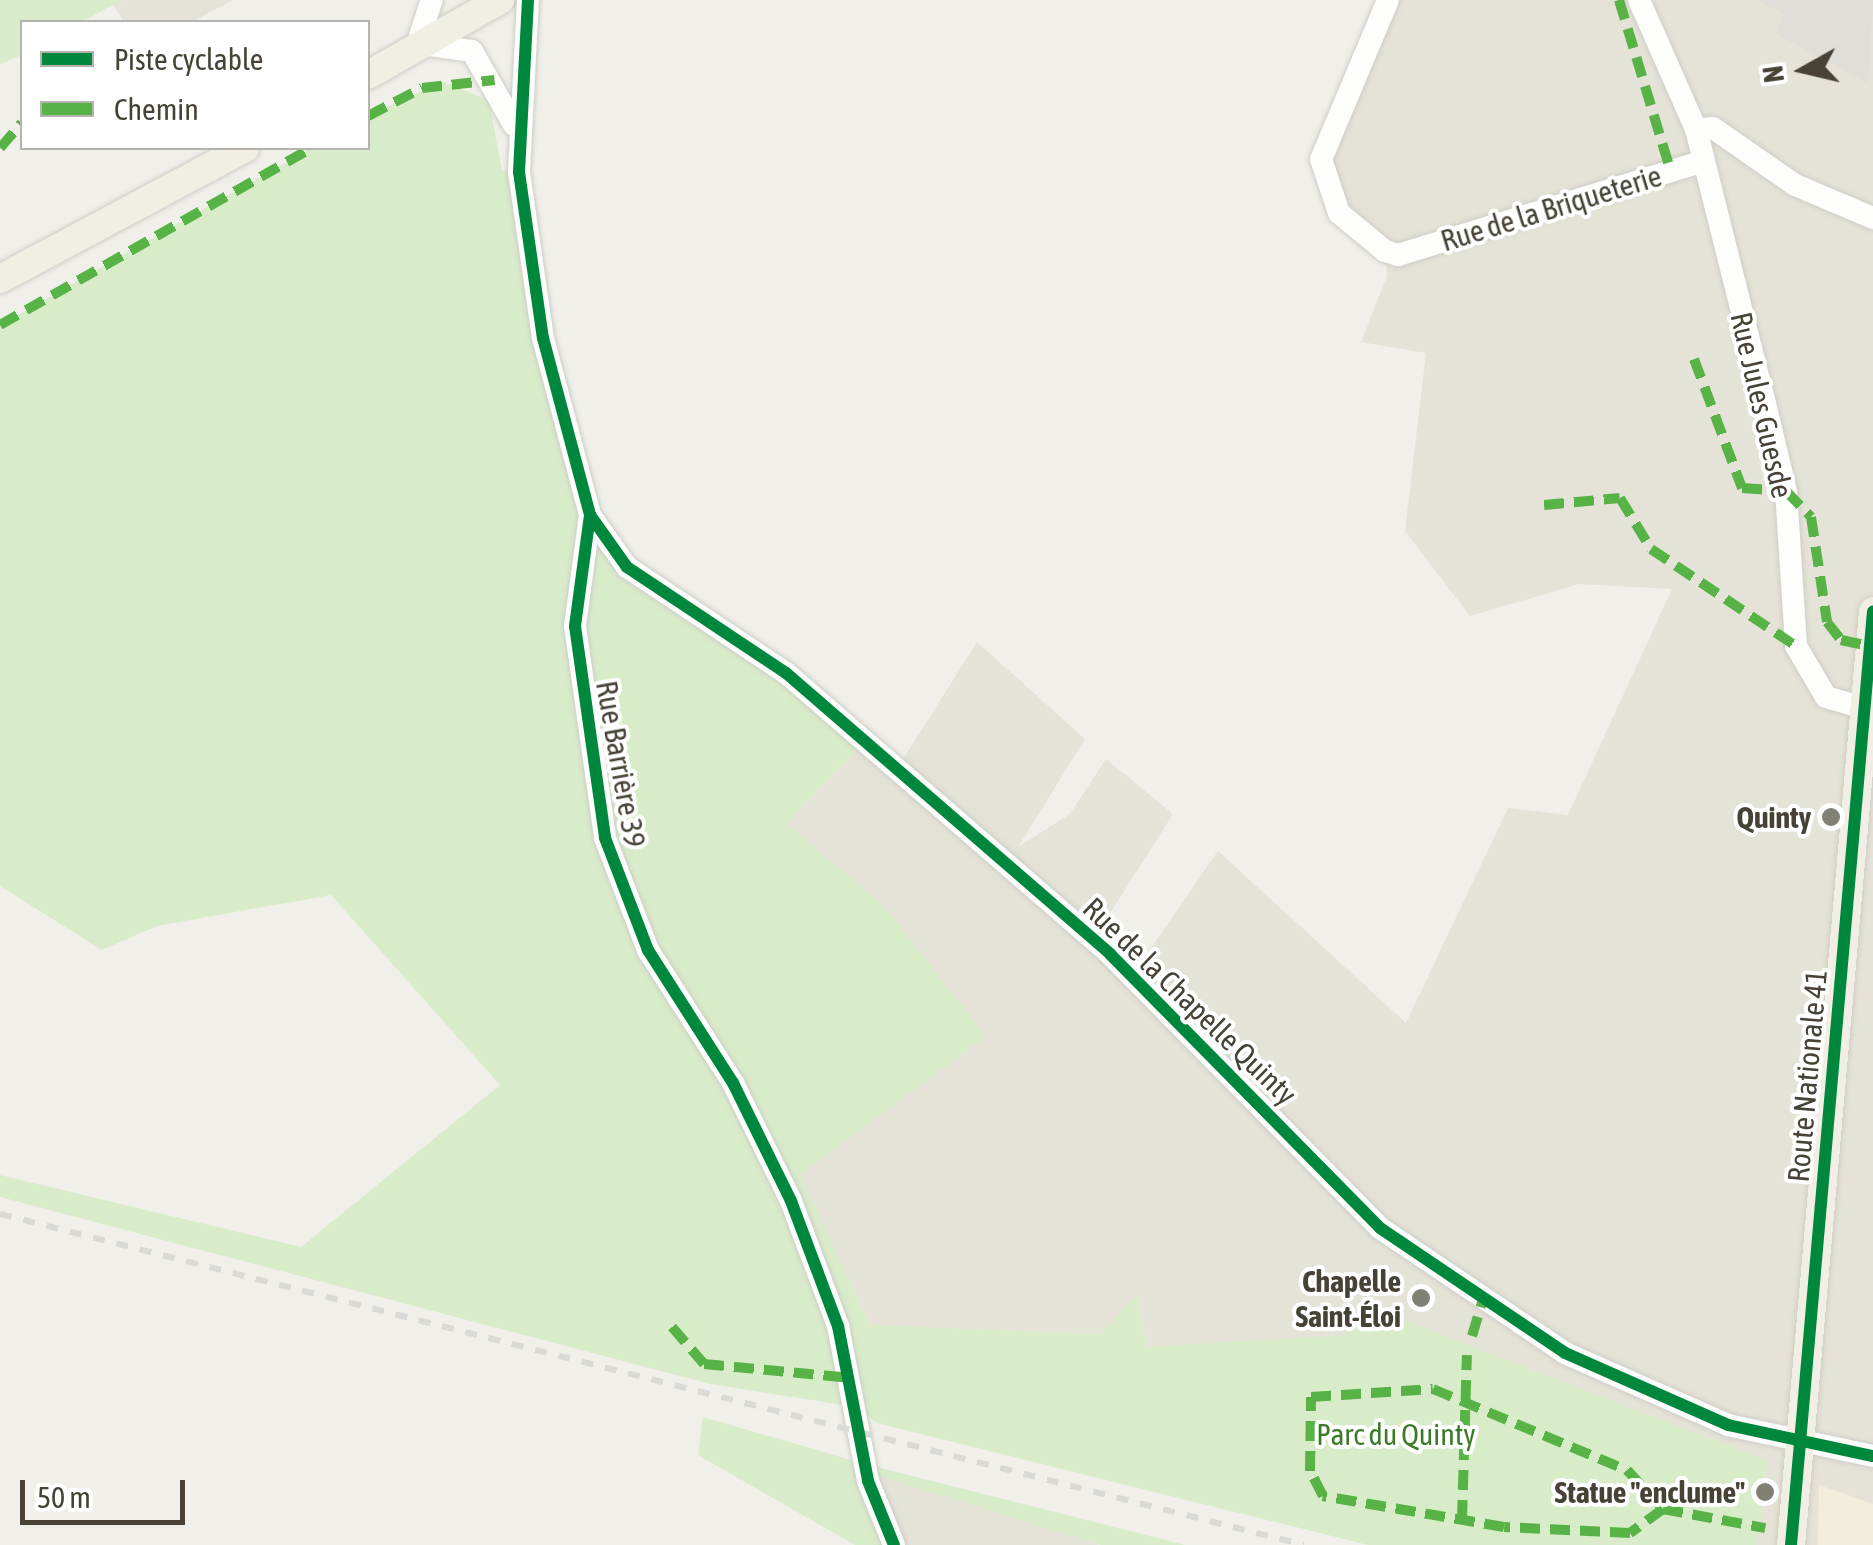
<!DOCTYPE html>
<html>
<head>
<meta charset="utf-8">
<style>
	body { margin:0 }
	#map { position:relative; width:1873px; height:1545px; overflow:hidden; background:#f0efea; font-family:"Asap Condensed",sans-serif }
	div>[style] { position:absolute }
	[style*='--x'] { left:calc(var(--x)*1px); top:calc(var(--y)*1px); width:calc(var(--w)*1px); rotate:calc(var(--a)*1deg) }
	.residential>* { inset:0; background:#e5e2d7 }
	.commercial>* { inset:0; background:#f3eddc }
	.green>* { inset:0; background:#d9ecc9 }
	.parking>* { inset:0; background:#dfded9 }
	.roads { filter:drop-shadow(0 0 2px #cecdc7) drop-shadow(0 0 2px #cecdc7) }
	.minor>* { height:22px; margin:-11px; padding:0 11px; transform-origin:11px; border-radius:11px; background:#fdfdfc }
	.major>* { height:28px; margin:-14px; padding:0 14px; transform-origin:14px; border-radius:14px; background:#f1efe3 }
	.rail>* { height:6px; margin-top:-3px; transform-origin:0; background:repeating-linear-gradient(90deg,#d9d9d8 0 12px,transparent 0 24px) }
	.quiet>* { height:10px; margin-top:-5px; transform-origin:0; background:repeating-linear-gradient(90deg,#57b346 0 20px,transparent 0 30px) }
	.cycleway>* { height:12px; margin:-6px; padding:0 6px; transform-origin:6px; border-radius:6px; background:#00873e }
	.dots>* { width:28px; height:28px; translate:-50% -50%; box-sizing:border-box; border:5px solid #fff; border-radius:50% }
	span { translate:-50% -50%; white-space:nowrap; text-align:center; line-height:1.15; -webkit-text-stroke:8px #fff; paint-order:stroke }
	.street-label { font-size:30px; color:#474235 }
	.poi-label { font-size:30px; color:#474235; font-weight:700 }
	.right { translate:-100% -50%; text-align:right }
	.park-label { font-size:30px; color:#3b7a27 }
	.legend { position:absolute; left:20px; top:20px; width:350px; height:130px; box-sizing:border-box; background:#fff; border:2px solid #b5b3ae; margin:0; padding:12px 18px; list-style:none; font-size:30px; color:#474235 }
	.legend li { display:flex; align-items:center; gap:20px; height:50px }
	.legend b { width:50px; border:2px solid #b5b3ae }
	.north { position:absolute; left:1753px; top:20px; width:100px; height:100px; -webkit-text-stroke:8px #fff; paint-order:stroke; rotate:262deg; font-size:28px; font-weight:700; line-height:40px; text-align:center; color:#474235 }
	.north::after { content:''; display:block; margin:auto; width:35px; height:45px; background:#474235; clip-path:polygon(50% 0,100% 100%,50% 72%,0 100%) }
	.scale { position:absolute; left:20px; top:1480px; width:165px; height:45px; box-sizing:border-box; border:5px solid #474235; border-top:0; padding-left:12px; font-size:30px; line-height:35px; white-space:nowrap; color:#474235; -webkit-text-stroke:8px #fff; paint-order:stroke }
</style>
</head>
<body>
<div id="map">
	<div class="residential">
		<div style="clip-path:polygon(121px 0,233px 0,192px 22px,124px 22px,113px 4px)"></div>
		<div style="clip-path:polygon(1388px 0,1873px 0,1873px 1545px,1441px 1545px,1159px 1414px,1137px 1295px,1102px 1334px,870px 1326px,799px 1175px,785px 824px,865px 741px,902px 761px,977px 642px,1085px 739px,1018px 847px,1070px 814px,1106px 759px,1173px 814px,1100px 929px,1138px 967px,1218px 851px,1406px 1023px,1508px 808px,1568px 815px,1672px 589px,1579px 584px,1470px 616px,1405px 531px,1426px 353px,1361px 342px,1387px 276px,1385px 251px,1321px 178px)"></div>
		<div style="clip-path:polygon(885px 1478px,976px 1500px,1100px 1545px,894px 1545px,868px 1481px)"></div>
	</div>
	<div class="commercial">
		<div style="clip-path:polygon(1819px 1485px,1873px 1504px,1873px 1545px,1818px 1545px)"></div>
	</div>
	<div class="green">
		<div style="clip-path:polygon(0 0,121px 0,82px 22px,22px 22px,22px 55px,0 64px)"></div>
		<div style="clip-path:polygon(443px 82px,489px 100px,502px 171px,519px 172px,534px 288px,612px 551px,865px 741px,786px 824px,883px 905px,986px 1036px,800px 1175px,870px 1325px,1101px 1334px,1137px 1294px,1147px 1347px,1346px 1335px,1362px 1304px,1768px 1461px,1757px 1545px,1368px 1545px,877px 1423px,856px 1407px,710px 1384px,0 1197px,0 1175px,301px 1247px,500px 1085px,331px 895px,157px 926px,102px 950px,0 886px,0 325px,311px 148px,368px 148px,368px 115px)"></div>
		<div style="clip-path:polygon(703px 1417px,865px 1464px,1185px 1545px,1100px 1545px,885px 1478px,869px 1480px,894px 1545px,855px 1545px,698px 1455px)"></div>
	</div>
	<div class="parking">
		<div style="clip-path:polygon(1757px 0,1873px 0,1868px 83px,1776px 34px,1784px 14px)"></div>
	</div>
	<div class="roads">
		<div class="minor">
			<div style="--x:528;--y:0;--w:172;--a:93"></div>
			<div style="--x:519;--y:172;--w:168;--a:81.8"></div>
			<div style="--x:543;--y:338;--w:183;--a:75.1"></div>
			<div style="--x:590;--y:515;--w:112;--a:97.7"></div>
			<div style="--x:575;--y:626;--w:214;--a:81.9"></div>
			<div style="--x:605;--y:838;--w:120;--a:69"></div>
			<div style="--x:648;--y:950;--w:158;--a:57.4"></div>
			<div style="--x:733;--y:1083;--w:131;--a:63.8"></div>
			<div style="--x:791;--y:1201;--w:134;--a:69.4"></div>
			<div style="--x:838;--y:1326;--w:158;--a:79"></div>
			<div style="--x:868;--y:1481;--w:69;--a:67.9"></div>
			<div style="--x:1388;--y:0;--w:173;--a:112.8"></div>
			<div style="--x:1321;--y:159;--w:57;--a:71.6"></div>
			<div style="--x:1339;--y:213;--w:60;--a:39.6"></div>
			<div style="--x:1385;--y:251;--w:14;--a:17"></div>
			<div style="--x:1398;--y:255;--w:320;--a:-17.1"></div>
			<div style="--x:1639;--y:0;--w:141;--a:66.2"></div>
			<div style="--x:1696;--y:129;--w:278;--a:75.9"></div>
			<div style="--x:1764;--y:399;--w:95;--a:76.6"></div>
			<div style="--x:1786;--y:491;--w:155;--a:86.3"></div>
			<div style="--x:1796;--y:646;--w:59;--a:59.5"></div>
			<div style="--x:1826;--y:697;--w:40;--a:16"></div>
			<div style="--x:420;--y:36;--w:38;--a:-72"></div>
			<div style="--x:429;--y:45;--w:43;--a:7.9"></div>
			<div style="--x:472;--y:51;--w:85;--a:60.4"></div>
			<div style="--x:1696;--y:129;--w:17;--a:-3"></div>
			<div style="--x:1713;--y:128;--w:100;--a:34.8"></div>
			<div style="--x:1795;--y:185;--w:85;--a:22.9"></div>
			<div style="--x:590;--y:515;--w:64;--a:54.6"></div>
			<div style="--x:627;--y:567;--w:191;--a:33.7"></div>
			<div style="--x:786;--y:673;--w:429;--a:40.9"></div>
			<div style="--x:1110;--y:954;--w:385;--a:45.4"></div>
			<div style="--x:1380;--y:1228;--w:223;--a:34"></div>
			<div style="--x:1565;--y:1353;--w:178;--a:23.8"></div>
			<div style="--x:1728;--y:1425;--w:148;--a:12.1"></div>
		</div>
		<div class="major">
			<div style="--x:368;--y:75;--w:152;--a:-29.6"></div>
			<div style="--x:0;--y:279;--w:278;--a:-28.1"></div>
			<div style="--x:1791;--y:1545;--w:937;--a:-84.98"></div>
		</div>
	</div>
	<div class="rail">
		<div style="--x:0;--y:1214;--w:1345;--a:14.24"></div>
	</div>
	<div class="quiet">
		<div style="--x:1619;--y:0;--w:180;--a:73.2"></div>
		<div style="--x:368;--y:116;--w:61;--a:-27.4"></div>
		<div style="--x:422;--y:88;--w:73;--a:-6.3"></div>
		<div style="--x:0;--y:148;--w:33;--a:-49"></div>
		<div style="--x:0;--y:325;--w:359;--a:-29.6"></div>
		<div style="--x:1694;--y:359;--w:138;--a:69.6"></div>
		<div style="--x:1742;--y:488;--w:44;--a:3.9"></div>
		<div style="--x:1786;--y:491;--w:36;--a:46"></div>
		<div style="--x:1811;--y:517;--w:106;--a:81.3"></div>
		<div style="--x:1827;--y:622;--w:23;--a:52"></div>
		<div style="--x:1841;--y:640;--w:30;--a:12"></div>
		<div style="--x:1544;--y:505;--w:76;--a:-5.3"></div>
		<div style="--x:1620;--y:498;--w:60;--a:58.7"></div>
		<div style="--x:1651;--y:549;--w:174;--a:33.8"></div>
		<div style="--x:672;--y:1327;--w:49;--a:49.1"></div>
		<div style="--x:704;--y:1364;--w:148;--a:5.4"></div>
		<div style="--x:1472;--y:1336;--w:42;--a:-73.3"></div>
		<div style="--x:1663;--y:1509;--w:41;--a:144"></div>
		<div style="--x:1630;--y:1533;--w:126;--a:-177.3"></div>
		<div style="--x:1504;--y:1527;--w:184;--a:-170.3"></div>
		<div style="--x:1323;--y:1496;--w:28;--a:-117"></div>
		<div style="--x:1310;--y:1471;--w:74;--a:-89.2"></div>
		<div style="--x:1311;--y:1397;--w:122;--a:-3.8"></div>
		<div style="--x:1433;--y:1389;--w:210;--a:22.7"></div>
		<div style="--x:1627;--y:1470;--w:53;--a:47.3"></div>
		<div style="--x:1663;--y:1509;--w:104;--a:10.6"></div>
		<div style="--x:1462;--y:1520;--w:165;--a:-88.3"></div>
	</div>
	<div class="cycleway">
		<div style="--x:528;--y:0;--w:172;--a:93"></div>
		<div style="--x:519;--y:172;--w:168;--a:81.8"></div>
		<div style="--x:543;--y:338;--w:183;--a:75.1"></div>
		<div style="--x:590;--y:515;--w:112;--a:97.7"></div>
		<div style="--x:575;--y:626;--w:214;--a:81.9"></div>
		<div style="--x:605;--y:838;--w:120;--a:69"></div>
		<div style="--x:648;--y:950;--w:158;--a:57.4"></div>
		<div style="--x:733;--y:1083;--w:131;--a:63.8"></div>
		<div style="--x:791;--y:1201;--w:134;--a:69.4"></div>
		<div style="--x:838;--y:1326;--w:158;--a:79"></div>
		<div style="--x:868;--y:1481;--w:69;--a:67.9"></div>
		<div style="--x:590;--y:515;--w:64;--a:54.6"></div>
		<div style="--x:627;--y:567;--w:191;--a:33.7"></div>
		<div style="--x:786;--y:673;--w:429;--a:40.9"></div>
		<div style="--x:1110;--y:954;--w:385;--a:45.4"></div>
		<div style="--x:1380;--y:1228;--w:223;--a:34"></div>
		<div style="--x:1565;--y:1353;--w:178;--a:23.8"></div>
		<div style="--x:1728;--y:1425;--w:148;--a:12.1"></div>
		<div style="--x:1791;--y:1545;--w:937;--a:-84.98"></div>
	</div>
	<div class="dots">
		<div style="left:1831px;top:817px;background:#827f74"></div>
		<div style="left:1421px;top:1298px;background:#827f74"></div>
		<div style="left:1765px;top:1492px;background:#827f74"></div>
	</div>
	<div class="street-label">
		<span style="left:1551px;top:208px;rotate:-17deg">Rue de la Briqueterie</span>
		<span style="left:1762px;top:405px;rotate:77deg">Rue Jules Guesde</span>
		<span style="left:621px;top:764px;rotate:80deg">Rue Barrière 39</span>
		<span style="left:1190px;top:1001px;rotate:44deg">Rue de la Chapelle Quinty</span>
		<span style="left:1807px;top:1076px;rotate:-85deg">Route Nationale 41</span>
	</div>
	<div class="poi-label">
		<span class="right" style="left:1811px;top:817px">Quinty</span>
		<span class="right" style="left:1401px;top:1298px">Chapelle<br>Saint-Éloi</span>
		<span class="right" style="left:1745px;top:1492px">Statue "enclume"</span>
	</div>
	<div class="park-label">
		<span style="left:1396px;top:1434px">Parc du Quinty</span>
	</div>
	<ul class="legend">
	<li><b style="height:12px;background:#00873e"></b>Piste cyclable</li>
	<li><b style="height:12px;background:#57b346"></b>Chemin</li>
	</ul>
	<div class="north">N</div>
	<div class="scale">50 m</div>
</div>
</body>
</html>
